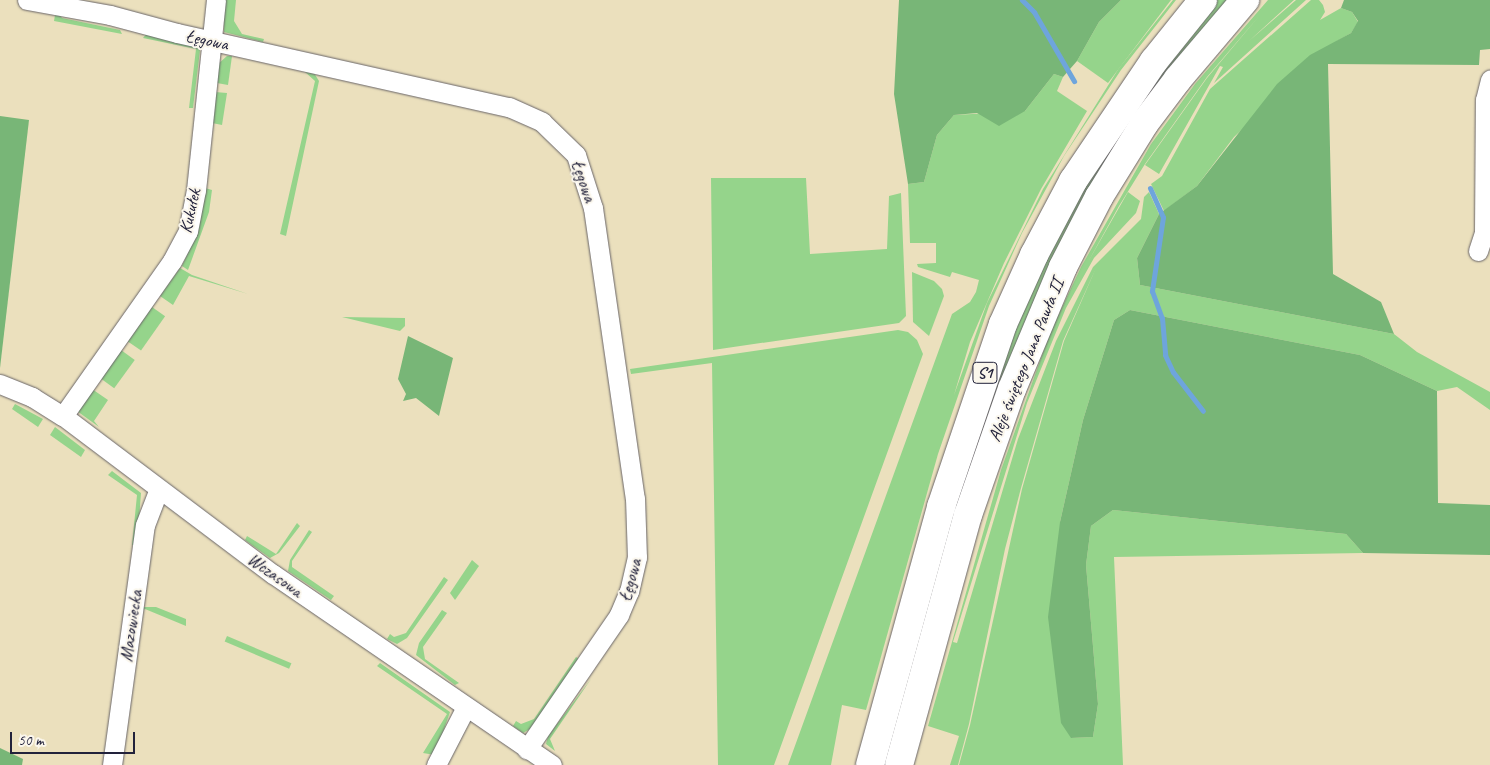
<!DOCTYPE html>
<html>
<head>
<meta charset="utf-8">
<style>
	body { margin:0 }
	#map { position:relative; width:1490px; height:765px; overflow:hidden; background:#ebe0bd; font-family:Caveat,sans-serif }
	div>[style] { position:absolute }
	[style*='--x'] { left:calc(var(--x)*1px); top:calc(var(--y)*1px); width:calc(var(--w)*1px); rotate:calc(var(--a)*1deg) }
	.green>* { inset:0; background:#95d48b; transform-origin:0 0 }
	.forest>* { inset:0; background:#78b677 }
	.stream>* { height:5px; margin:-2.5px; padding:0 2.5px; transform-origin:2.5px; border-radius:2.5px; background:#6ea5dc }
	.roads { filter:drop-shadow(0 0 1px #686468) drop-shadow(0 0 1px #686468) }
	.minor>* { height:19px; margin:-9.5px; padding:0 9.5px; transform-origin:9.5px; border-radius:9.5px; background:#fff }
	.motorway>* { height:28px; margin:-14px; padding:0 14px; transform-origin:14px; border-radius:14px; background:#fff }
	span { translate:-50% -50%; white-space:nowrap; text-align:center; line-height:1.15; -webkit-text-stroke:4px #fbf7ec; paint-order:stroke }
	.shield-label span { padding:1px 4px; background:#fbf7ec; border:1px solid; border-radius:4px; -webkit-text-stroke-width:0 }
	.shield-label { font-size:16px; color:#22223b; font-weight:700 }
	.street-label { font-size:18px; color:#22223b }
	.scale { position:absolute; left:10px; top:732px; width:125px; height:22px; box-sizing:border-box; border:2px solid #22223b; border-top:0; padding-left:6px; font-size:15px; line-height:18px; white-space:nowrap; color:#22223b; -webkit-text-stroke:4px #fbf7ec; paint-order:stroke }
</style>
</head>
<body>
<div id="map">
	<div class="green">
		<div style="clip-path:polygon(224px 0,236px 0,234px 21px,242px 34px,264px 39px,263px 42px,224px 32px)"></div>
		<div style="clip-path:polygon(1121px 0,1171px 0,1108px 83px,1077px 61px,1099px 22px)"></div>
		<div style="clip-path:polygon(1173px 0,1176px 0,1121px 70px,1064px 156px,1022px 233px,989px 306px,938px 454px,866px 710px,842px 705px,831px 765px,788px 765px,952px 314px,970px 302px,976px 292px,979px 280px,952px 272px,950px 277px,918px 267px,917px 264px,936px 263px,936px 243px,910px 243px,908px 184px,924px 182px,937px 135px,954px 115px,1025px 111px,1054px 74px,1063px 77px,1057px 91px,1087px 111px,1041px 189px,1004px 263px,970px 342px,954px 395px,987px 303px,1043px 189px,1119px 68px)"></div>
		<div style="clip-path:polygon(1215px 0,1229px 0,1049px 270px,1027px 317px,999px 388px,890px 765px,881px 765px,905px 670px,1007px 338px,1087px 175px)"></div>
		<div style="clip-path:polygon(1268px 0,1294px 0,1249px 41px,1296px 0,1306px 0,1214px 83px,1223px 67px,1220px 66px,1159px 174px,1145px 165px,1207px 78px,1260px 15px,1207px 77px,1145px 164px,1119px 206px,1088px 262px,1128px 192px,1140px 201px,1136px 213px,1094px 258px,1066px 308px,1027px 403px,953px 642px,957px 643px,1018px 439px,1056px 341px,1093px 267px,1141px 219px,1144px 197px,1149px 192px,1159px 214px,1137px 258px,1140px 285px,1394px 334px,1417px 352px,1490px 392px,1490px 410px,1457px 387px,1437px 391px,1360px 355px,1130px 310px,1114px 320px,1083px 420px,1060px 522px,1071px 738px,1093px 737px,1098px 704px,1086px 565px,1091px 526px,1113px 510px,1346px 534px,1363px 553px,1114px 557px,1123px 765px,959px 765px,970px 725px,1022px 489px,1064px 341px,1096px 268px,1063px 341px,1021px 488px,1005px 549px,969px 724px,958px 765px,950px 765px,959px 736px,928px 726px,1001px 470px,1050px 333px,1081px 267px,1151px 144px,1195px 84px)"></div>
		<div style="clip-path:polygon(1311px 0,1319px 0,1323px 5px,1325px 12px,1320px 20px,1341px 8px,1352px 12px,1358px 22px,1351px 33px,1337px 41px,1234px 137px,1197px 186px,1164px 211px,1151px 184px,1162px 176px,1210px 89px)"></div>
		<div style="clip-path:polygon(56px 9px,62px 18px,120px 30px,122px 34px,54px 21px)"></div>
		<div style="clip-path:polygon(148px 32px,197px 47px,200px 50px,193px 108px,189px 108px,196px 49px,143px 38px)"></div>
		<div style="clip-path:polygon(227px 56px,232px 56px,228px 85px,217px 83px,218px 64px)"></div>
		<div style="clip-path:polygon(305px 72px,314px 73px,319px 81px,286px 236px,280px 234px,315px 81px)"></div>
		<div style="clip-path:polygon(215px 92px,227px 93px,222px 125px,212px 123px)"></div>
		<div style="clip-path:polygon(711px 178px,806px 178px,810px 254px,887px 249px,889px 196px,901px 193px,906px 316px,899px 323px,713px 350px)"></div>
		<div style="clip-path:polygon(205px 188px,212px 190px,209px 212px,188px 270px,182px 266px,199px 228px)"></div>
		<div style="clip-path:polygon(180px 268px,192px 275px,248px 294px,189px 276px,173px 305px,160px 296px)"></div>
		<div style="clip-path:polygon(912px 272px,934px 281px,942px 289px,944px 296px,929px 336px,913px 322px)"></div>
		<div style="left:152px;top:307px;width:16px;height:42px;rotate:35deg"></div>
		<div style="clip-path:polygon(342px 317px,405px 318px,405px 326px,400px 331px)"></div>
		<div style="clip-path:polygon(898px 330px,908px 332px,917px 340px,923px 354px,774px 765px,718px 765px,712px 363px,631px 374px,630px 369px)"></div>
		<div style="left:121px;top:350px;width:17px;height:35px;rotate:36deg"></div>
		<div style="clip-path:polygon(92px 389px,108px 400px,94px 421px,99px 427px,77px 411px)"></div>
		<div style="clip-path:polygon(15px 404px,43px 419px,38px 427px,12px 409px)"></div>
		<div style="clip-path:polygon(55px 427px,85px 450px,81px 457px,50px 435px)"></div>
		<div style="clip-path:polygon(112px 471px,141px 493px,137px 546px,132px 545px,137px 495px,108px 475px)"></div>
		<div style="clip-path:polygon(297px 523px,300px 526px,290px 539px,279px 553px,270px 558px,245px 540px,247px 536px,276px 554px)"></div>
		<div style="clip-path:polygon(309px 530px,312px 532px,292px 561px,292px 567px,334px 596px,331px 600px,288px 571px,290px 560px)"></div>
		<div style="clip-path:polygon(472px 560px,479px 566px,455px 600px,450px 593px)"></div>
		<div style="clip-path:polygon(444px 577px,448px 580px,407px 638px,397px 644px,387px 639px,390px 634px,394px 637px,406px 633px)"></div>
		<div style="clip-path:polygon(142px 607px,156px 607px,186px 619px,186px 626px,145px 609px,137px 612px)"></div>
		<div style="clip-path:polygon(442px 610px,447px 613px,423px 647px,425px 659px,459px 683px,455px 685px,416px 655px,419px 643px)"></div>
		<div style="left:227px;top:636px;width:70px;height:6px;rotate:23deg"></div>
		<div style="clip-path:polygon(576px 657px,579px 659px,530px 729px,523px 733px,513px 726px,516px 721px,521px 724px,534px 719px)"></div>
		<div style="clip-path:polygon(380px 663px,450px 712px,435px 755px,423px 753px,447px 714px,377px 666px)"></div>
		<div style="clip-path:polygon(591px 679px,550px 739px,555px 751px,546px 744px,548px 736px)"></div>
	</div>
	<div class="forest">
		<div style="clip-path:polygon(899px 0,1121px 0,1099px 22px,1077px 61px,1063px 77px,1054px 74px,1025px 111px,999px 126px,977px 113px,954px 115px,937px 135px,924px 182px,908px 184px,894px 94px)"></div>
		<div style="clip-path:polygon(1344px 0,1490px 0,1490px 49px,1480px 50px,1479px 65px,1328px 64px,1333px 274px,1381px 302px,1394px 334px,1140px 285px,1137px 258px,1159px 214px,1197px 186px,1277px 84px,1310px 55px,1351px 33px,1358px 21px,1352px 12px,1341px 8px)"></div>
		<div style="clip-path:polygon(0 116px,29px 120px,0 368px)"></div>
		<div style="clip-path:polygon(1130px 310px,1360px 355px,1437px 391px,1438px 503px,1490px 505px,1490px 555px,1363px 553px,1346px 534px,1113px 510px,1091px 526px,1086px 565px,1098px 704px,1093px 737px,1071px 738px,1061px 723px,1048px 617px,1060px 522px,1083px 420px,1114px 320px)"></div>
		<div style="clip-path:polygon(408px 336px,453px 358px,439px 416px,416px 398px,403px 401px,406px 394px,398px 379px)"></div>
		<div style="clip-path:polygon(0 748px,23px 759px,22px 765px,0 765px)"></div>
	</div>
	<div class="stream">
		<div style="--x:1022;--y:0;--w:17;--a:45"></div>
		<div style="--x:1034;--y:12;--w:80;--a:59.9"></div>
		<div style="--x:1150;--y:188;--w:32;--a:66"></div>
		<div style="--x:1163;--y:217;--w:75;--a:98.5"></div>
		<div style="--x:1152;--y:291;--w:29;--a:70"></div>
		<div style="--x:1162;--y:318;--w:37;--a:85"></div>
		<div style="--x:1165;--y:355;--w:19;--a:65"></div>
		<div style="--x:1173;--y:372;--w:49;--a:52.4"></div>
	</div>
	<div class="roads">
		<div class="minor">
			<div style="--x:27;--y:0;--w:84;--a:10.2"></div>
			<div style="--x:110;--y:15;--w:69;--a:15"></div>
			<div style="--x:177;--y:33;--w:340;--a:12.6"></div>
			<div style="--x:509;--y:107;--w:36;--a:24"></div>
			<div style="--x:542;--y:122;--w:47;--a:44.1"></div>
			<div style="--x:576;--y:155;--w:56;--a:72.2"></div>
			<div style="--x:593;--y:208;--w:293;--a:81.8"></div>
			<div style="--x:635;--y:498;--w:59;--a:88.1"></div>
			<div style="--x:637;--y:557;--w:35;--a:103"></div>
			<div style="--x:629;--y:591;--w:26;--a:113"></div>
			<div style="--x:619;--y:615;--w:163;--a:124.5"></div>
			<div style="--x:1478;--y:251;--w:19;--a:-72"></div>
			<div style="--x:1484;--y:233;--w:133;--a:-89.6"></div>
			<div style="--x:1485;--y:100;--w:21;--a:-76"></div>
			<div style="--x:0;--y:384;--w:35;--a:22"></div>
			<div style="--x:32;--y:397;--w:36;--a:32"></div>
			<div style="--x:63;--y:416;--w:263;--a:37"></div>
			<div style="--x:273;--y:574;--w:338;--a:34.4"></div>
			<div style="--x:63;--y:416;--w:189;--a:-54.9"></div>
			<div style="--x:172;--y:261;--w:34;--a:-62"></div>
			<div style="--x:188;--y:231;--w:42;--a:-79"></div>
			<div style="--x:196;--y:190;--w:191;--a:-84"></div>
			<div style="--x:112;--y:765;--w:242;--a:-82.2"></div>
			<div style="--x:145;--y:525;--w:36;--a:-69"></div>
			<div style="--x:436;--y:765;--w:65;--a:-62.7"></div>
		</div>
		<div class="motorway">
			<div style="--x:870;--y:765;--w:268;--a:-74.6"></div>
			<div style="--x:941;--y:507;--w:193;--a:-71.3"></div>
			<div style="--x:1003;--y:324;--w:76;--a:-65.8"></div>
			<div style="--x:1034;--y:255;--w:84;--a:-62.2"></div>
			<div style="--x:1073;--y:181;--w:145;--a:-56"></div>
			<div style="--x:1154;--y:61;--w:78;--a:-51.2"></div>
			<div style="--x:899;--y:765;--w:259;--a:-74.6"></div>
			<div style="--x:968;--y:515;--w:133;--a:-70.8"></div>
			<div style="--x:1012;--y:389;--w:132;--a:-67.3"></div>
			<div style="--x:1063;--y:267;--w:79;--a:-62.8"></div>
			<div style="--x:1099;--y:197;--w:86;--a:-58.3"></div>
			<div style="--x:1144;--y:124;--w:56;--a:-52.9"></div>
			<div style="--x:1178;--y:79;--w:104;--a:-49.7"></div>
		</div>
	</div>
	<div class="shield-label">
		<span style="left:985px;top:373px">S1</span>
	</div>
	<div class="street-label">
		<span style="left:207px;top:40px;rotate:12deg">Łęgowa</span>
		<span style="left:584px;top:181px;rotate:71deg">Łęgowa</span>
		<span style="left:190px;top:211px;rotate:-77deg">Kukułek</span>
		<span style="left:1026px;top:360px;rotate:-68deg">Aleje świętego Jana Pawła II</span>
		<span style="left:275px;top:575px;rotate:35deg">Wczasowa</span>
		<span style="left:630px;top:580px;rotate:-75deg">Łęgowa</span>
		<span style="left:131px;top:626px;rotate:-82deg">Mazowiecka</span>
	</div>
	<div class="scale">50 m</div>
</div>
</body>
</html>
